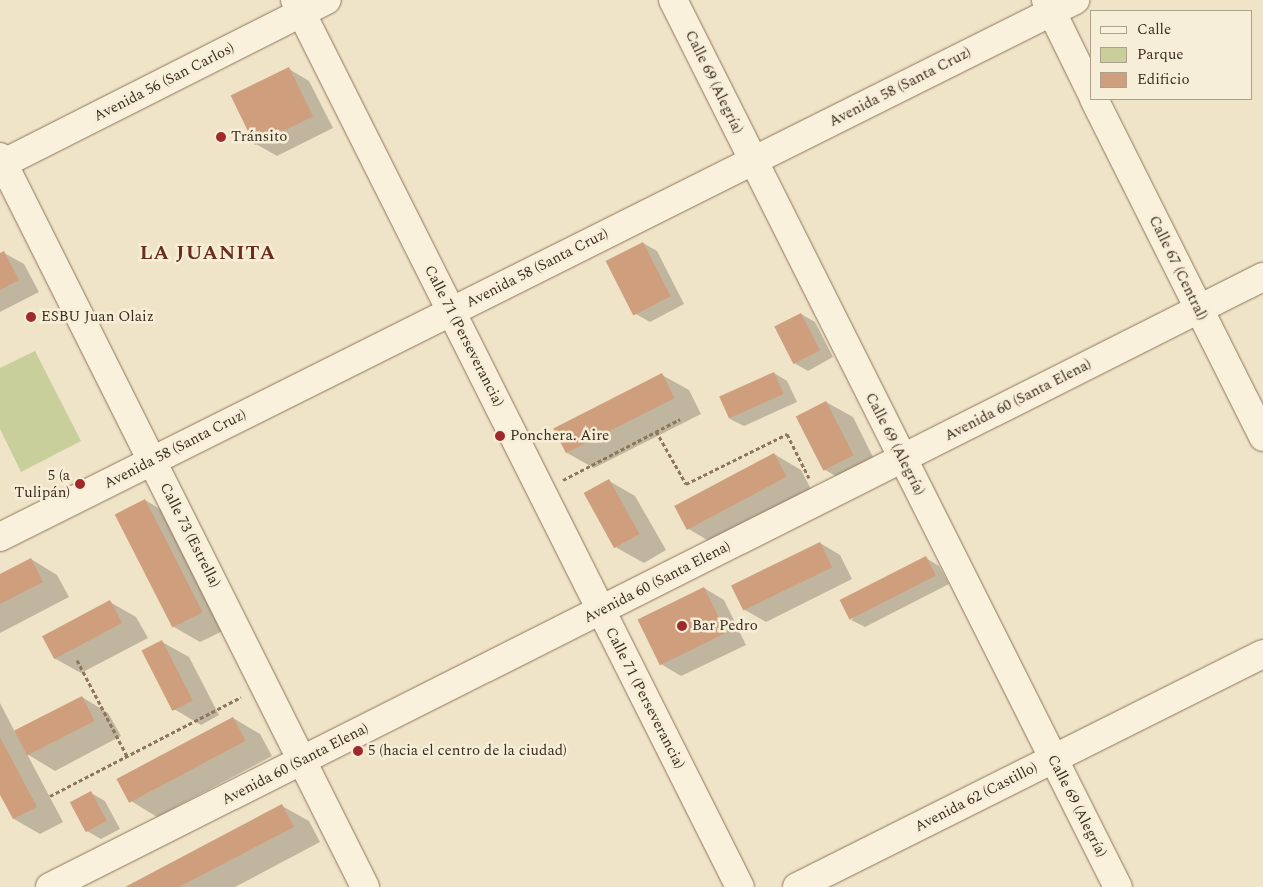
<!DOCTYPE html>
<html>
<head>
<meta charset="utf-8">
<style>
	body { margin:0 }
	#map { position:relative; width:1263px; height:887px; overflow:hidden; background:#f0e4c8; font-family:Spectral,serif }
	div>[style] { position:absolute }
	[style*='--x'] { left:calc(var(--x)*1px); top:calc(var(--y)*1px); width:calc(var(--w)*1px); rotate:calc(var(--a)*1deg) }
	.green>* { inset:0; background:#c9cf9b }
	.shadow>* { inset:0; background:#0003 }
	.building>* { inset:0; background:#cf9f7d; transform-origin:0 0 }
	.path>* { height:3px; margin-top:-1.5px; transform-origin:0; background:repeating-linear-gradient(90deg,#8d765c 0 4px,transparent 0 6.5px) }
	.roads { filter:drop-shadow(0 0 1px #8d765c) drop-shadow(0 0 1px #8d765c) }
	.minor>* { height:28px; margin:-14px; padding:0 14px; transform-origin:14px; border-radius:14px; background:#faf1dc }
	.dots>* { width:14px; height:14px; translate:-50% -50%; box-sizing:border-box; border:2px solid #f7eed8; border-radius:50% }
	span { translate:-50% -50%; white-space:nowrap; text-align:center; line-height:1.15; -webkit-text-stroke:5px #f7eed8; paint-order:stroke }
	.street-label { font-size:15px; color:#3d2e20 }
	.poi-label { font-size:15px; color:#3d2e20 }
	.left { translate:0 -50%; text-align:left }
	.right { translate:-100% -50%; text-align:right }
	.district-label { font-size:20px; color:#6b2e1e; font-weight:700; letter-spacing:1px }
	.legend { position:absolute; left:1090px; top:10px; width:162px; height:90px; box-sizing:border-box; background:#f7eed8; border:1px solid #ada18e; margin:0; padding:6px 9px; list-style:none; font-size:15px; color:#3d2e20 }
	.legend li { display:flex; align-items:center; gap:10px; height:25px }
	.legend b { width:25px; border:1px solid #ada18e }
</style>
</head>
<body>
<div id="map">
	<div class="green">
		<div style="clip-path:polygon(35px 351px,81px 441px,21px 472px,0 429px,0 368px)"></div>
	</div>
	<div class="shadow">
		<div style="clip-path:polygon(289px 69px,309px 81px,333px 128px,277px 156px,256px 144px)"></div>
		<div style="clip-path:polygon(643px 243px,657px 251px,684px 304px,650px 322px,636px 314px,608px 261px)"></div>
		<div style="clip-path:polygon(4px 253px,24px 264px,39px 292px,0 312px,0 254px)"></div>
		<div style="clip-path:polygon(801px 314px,815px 322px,833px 357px,808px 371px,794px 363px)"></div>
		<div style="clip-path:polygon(774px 373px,787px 381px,797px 402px,744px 426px,730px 419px,721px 398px)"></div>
		<div style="clip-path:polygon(662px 375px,689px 390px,701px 414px,594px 468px,567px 453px)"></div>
		<div style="clip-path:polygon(826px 402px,853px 417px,880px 471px,852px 485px,825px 470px)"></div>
		<div style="clip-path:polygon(774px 454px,801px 470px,813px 493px,714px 544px,687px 528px)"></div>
		<div style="clip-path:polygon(609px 481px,635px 496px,666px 550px,644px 563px,617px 548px,586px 494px)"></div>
		<div style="clip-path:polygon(145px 500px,172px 516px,229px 628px,200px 642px,174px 627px)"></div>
		<div style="clip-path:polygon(820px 543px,840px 555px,852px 579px,766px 622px,745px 610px,733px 587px)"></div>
		<div style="clip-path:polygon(926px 558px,939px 566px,949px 584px,865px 627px,851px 620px)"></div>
		<div style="clip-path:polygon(31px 559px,57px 575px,69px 597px,0 633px,0 575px)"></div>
		<div style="clip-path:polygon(704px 588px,724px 600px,746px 645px,681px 676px,661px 664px)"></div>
		<div style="clip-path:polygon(110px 602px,136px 617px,148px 638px,81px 673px,54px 658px)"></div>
		<div style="clip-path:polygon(162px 642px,189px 657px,219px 715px,201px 725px,174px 709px)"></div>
		<div style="clip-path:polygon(82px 697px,108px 713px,121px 736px,55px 771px,27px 754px,63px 822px,40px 834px,14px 819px,0 793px,0 703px,15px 732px)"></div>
		<div style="clip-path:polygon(233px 718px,260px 734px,272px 756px,157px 817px,131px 801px)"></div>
		<div style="clip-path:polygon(91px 793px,105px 801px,120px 829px,101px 839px,87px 831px)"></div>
		<div style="clip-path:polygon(282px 806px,309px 821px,320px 842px,235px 887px,127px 887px)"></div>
	</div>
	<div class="building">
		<div style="left:289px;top:67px;width:55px;height:65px;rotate:64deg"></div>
		<div style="left:643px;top:242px;width:61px;height:42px;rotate:63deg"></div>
		<div style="clip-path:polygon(4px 251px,19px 280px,0 290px,0 253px)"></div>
		<div style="left:801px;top:313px;width:42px;height:30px;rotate:63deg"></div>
		<div style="left:774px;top:372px;width:24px;height:60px;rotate:66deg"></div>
		<div style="left:662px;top:373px;width:28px;height:122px;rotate:63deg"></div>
		<div style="left:826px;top:401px;width:61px;height:34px;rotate:63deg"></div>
		<div style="left:774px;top:453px;width:27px;height:113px;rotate:62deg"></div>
		<div style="left:609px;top:479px;width:63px;height:29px;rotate:61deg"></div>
		<div style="left:145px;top:499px;width:127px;height:34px;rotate:63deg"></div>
		<div style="left:820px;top:542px;width:28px;height:99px;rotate:64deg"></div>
		<div style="left:926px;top:556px;width:22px;height:97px;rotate:63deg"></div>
		<div style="clip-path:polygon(31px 558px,43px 582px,0 604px,0 574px)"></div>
		<div style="left:704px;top:587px;width:51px;height:74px;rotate:64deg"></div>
		<div style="left:110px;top:600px;width:26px;height:77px;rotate:62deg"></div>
		<div style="left:162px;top:640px;width:68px;height:23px;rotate:63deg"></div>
		<div style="left:82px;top:696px;width:28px;height:76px;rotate:63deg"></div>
		<div style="left:233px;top:717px;width:27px;height:132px;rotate:62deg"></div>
		<div style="clip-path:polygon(0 737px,37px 807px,13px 819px,0 795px)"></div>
		<div style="left:91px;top:791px;width:34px;height:24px;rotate:62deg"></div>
		<div style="clip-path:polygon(282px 804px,294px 827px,179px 887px,125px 887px)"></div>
	</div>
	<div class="path">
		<div style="--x:656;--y:431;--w:61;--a:60.5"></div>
		<div style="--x:686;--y:484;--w:113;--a:-26.3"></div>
		<div style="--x:787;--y:434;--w:49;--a:63.4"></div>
		<div style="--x:563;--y:480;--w:132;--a:-27.5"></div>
		<div style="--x:77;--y:660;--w:108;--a:62.5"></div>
		<div style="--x:50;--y:796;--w:215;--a:-27.4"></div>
	</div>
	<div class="roads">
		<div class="minor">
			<div style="--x:295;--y:0;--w:992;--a:63.36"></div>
			<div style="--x:673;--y:0;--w:992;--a:63.36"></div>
			<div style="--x:1046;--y:0;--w:105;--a:63.9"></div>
			<div style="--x:1094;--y:99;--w:378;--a:63.4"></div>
			<div style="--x:0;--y:157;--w:816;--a:63.43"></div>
			<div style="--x:0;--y:165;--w:366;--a:-26.8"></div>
			<div style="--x:0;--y:537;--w:1202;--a:-26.54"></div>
			<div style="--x:50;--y:887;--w:1358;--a:-26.7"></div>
			<div style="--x:797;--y:887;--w:521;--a:-26.57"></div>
		</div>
	</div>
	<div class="dots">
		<div style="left:221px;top:137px;background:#9e2a2b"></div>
		<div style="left:31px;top:317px;background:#9e2a2b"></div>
		<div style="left:500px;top:436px;background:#9e2a2b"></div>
		<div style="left:80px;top:484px;background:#9e2a2b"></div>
		<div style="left:682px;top:626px;background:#9e2a2b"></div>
		<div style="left:358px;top:751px;background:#9e2a2b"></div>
	</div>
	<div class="street-label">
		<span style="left:164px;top:82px;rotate:-27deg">Avenida 56 (San Carlos)</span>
		<span style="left:714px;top:82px;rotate:64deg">Calle 69 (Alegría)</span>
		<span style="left:900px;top:87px;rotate:-27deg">Avenida 58 (Santa Cruz)</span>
		<span style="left:537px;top:268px;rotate:-27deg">Avenida 58 (Santa Cruz)</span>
		<span style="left:1178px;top:268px;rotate:64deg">Calle 67 (Central)</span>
		<span style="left:464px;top:336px;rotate:63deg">Calle 71 (Perseverancia)</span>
		<span style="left:1018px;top:400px;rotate:-27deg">Avenida 60 (Santa Elena)</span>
		<span style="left:895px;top:444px;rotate:63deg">Calle 69 (Alegría)</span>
		<span style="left:175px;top:449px;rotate:-27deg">Avenida 58 (Santa Cruz)</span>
		<span style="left:190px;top:535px;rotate:63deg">Calle 73 (Estrella)</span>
		<span style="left:657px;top:582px;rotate:-27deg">Avenida 60 (Santa Elena)</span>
		<span style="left:645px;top:698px;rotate:63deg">Calle 71 (Perseverancia)</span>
		<span style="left:295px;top:764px;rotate:-27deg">Avenida 60 (Santa Elena)</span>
		<span style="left:976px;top:797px;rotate:-27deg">Avenida 62 (Castillo)</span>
		<span style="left:1077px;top:806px;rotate:63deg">Calle 69 (Alegría)</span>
	</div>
	<div class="poi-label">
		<span class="left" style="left:231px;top:137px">Tránsito</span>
		<span class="left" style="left:41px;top:317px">ESBU Juan Olaiz</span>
		<span class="left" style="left:510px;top:436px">Ponchera. Aire</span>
		<span class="right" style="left:70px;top:484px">5 (a<br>Tulipán)</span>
		<span class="left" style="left:692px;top:626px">Bar Pedro</span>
		<span class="left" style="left:368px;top:751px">5 (hacia el centro de la ciudad)</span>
	</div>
	<div class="district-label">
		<span style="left:208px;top:253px">LA JUANITA</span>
	</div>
	<ul class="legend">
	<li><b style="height:6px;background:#faf1dc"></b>Calle</li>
	<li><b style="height:14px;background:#c9cf9b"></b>Parque</li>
	<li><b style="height:14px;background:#cf9f7d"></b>Edificio</li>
	</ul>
</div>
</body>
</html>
